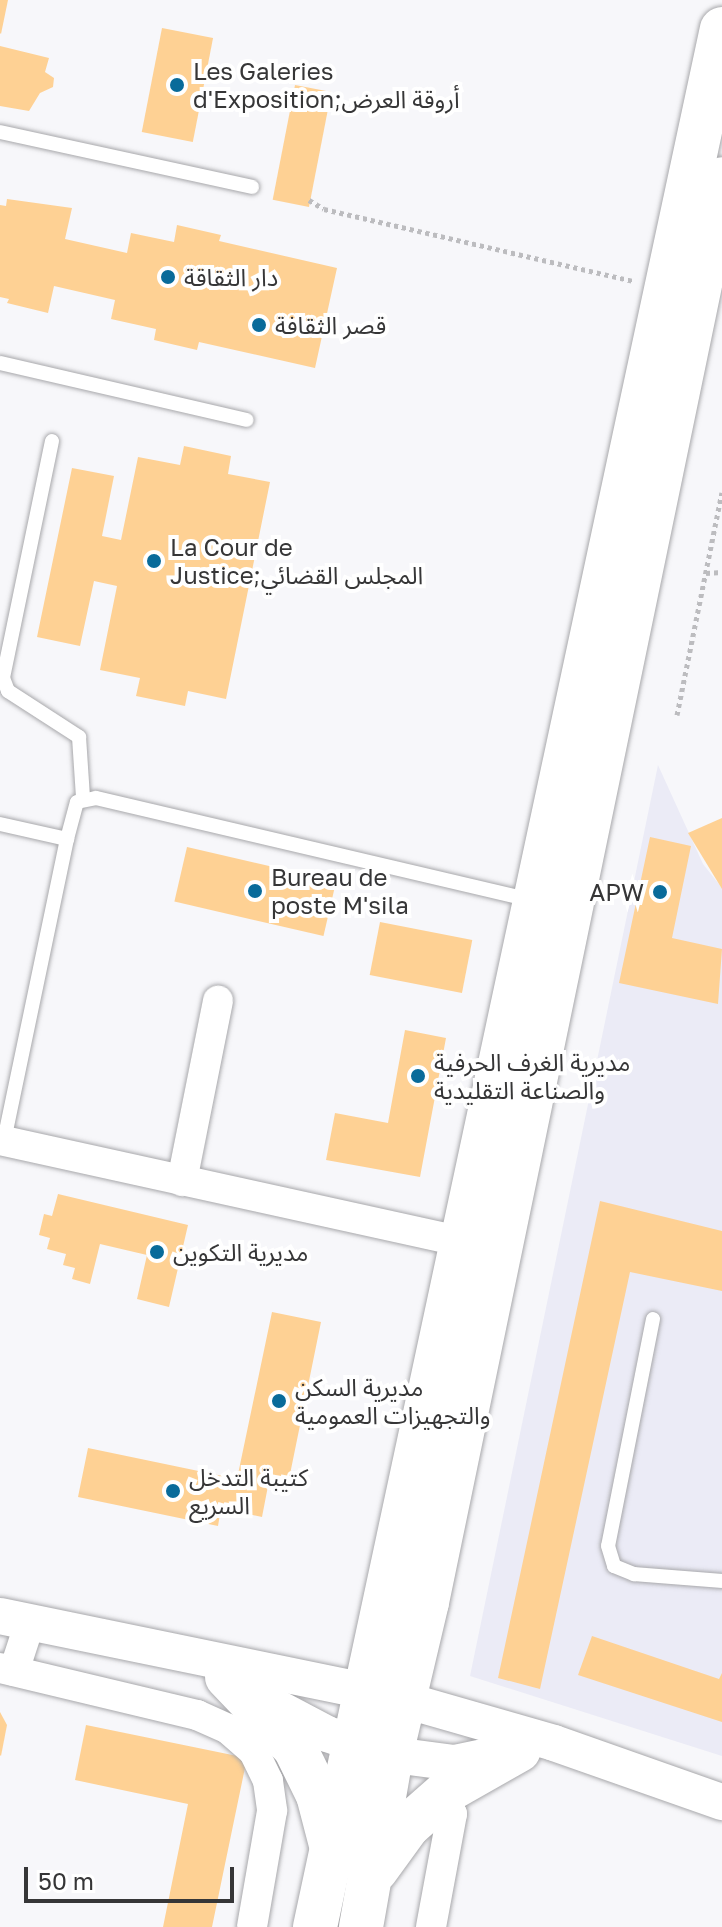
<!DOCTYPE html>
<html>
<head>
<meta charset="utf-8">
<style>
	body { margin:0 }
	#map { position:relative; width:722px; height:1927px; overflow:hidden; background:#f7f7fa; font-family:"Golos Text","Noto Sans Arabic",sans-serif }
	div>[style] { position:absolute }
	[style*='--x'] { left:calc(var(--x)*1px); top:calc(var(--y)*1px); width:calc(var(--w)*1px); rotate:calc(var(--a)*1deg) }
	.built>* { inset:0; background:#ebebf6 }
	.building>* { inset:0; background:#fed194; transform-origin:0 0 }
	.path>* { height:5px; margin-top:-2.5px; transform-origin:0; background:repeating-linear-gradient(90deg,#bcbcbf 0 4px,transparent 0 8px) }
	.roads { filter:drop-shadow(0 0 2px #a8a8ab) drop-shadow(0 0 2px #a8a8ab) }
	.service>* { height:14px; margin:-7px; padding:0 7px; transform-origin:7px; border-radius:7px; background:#fff }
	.minor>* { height:30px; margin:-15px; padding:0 15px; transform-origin:15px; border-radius:15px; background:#fff }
	.tertiary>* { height:36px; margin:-18px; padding:0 18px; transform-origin:18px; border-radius:18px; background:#fff }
	.primary>* { height:44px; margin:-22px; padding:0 22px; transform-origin:22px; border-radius:22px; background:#fff }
	.dots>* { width:22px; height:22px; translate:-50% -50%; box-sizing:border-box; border:4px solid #fff; border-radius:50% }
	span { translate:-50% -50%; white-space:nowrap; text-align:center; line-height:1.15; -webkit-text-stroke:8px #fff; paint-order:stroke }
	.poi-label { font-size:24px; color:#363637 }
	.left { translate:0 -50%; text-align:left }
	.right { translate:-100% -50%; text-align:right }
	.scale { position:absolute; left:24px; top:1867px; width:210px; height:36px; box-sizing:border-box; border:4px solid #363637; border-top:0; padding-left:10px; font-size:24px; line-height:28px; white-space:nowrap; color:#363637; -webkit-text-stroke:6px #fff; paint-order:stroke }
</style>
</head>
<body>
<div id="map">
	<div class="built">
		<div style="clip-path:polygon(658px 765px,703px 864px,722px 888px,722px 1756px,470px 1676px)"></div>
	</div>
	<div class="building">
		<div style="clip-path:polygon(0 0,8px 0,1px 34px,0 33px)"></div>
		<div style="left:162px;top:28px;width:52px;height:106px;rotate:11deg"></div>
		<div style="clip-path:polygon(0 46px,49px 58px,45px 72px,54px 78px,53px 87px,40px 93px,29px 111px,0 106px)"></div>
		<div style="left:295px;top:85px;width:37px;height:117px;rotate:11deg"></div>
		<div style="clip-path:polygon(7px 199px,72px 208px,65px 239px,127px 253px,131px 233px,174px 242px,177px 225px,221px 235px,219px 241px,337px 268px,315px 368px,199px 342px,197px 350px,154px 340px,156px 329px,111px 319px,115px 300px,54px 286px,48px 313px,7px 303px,9px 299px,0 297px,0 205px,6px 206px)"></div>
		<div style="clip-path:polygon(184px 446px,231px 456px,228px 474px,270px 482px,226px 699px,188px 691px,185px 706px,136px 696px,140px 678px,100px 670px,117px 586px,94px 581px,80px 646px,37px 637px,72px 468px,114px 476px,102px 536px,121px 540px,138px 457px,180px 465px)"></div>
		<div style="clip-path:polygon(722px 818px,722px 889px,688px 833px)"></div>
		<div style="clip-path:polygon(650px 837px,691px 846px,672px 938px,722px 949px,718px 1004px,619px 983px)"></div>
		<div style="left:187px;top:847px;width:153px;height:56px;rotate:13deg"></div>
		<div style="left:380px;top:922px;width:94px;height:54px;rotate:11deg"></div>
		<div style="clip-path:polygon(405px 1030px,446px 1038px,420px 1177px,326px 1160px,335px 1113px,388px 1123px)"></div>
		<div style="clip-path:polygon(58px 1194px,188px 1225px,169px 1307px,137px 1299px,147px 1255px,100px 1244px,90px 1284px,72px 1279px,75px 1268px,63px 1265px,66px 1254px,47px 1249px,50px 1238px,39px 1235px,44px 1214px,52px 1216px)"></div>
		<div style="clip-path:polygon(600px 1201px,722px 1231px,722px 1291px,630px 1272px,540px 1689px,498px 1678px)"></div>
		<div style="clip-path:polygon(272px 1312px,321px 1322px,287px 1489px,268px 1486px,262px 1517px,221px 1508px,218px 1526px,78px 1497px,88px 1448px,237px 1479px)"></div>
		<div style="clip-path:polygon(592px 1636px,719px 1679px,722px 1673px,722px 1722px,578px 1675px)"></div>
		<div style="clip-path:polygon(0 1712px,7px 1725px,1px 1756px,0 1755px)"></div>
		<div style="clip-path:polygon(86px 1725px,247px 1758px,212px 1927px,163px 1927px,188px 1804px,75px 1780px)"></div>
	</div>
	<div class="path">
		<div style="--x:309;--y:200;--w:17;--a:31"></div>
		<div style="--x:324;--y:209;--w:317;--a:13.1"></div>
		<div style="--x:706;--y:573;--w:16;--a:-4"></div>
		<div style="--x:677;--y:715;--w:227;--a:-78.6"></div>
	</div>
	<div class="roads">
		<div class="service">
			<div style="--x:0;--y:132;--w:258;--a:12.3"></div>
			<div style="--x:0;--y:363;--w:253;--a:13"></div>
			<div style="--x:52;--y:441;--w:242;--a:101.7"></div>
			<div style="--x:3;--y:678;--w:14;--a:69"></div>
			<div style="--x:8;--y:691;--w:85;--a:32.9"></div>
			<div style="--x:79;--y:737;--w:61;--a:86.2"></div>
			<div style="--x:0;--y:824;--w:69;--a:12.6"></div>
			<div style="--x:67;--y:839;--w:309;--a:101.8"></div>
			<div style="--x:67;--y:839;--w:38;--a:-75"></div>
			<div style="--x:77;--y:802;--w:19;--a:-12"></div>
			<div style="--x:96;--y:798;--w:448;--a:13.2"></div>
			<div style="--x:653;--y:1319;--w:231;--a:101.2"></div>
			<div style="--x:608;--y:1546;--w:21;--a:73"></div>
			<div style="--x:614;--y:1566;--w:22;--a:22"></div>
			<div style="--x:634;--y:1574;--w:88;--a:4.5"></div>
		</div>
		<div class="minor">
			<div style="--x:0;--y:1140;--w:473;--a:12.4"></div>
			<div style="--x:182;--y:1181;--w:184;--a:-78.7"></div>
			<div style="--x:0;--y:1668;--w:203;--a:13.4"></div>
			<div style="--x:197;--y:1715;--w:34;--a:24"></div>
			<div style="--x:228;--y:1729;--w:35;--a:41"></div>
			<div style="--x:254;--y:1752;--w:32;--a:64"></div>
			<div style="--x:268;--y:1781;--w:30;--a:82"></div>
			<div style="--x:272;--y:1811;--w:118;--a:99.8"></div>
			<div style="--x:14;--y:1671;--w:52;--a:-71.9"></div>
			<div style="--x:431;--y:1927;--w:115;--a:-79.5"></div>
			<div style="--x:452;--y:1814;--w:20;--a:-127"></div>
		</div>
		<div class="tertiary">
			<div style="--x:0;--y:1616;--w:402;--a:11.6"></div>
			<div style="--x:394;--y:1697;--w:166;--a:16"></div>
			<div style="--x:554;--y:1743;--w:178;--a:19.4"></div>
			<div style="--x:255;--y:1696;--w:81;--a:27.8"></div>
			<div style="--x:327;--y:1734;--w:62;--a:18.7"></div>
			<div style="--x:386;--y:1754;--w:69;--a:7.5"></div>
			<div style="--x:454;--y:1763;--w:44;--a:-11.8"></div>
		</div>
		<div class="primary">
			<div style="--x:227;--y:1677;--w:98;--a:46.2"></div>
			<div style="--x:295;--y:1748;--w:52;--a:63.9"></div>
			<div style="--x:318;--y:1795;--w:52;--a:75.4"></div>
			<div style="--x:376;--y:1870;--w:54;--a:-54"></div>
			<div style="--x:408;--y:1826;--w:56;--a:-41.4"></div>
			<div style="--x:450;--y:1789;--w:79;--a:-29.5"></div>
			<div style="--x:315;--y:1927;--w:1941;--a:-77.9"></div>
			<div style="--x:361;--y:1927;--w:184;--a:-80"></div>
			<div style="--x:393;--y:1746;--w:148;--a:-76.7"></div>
			<div style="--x:427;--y:1602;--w:1453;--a:-78.29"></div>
		</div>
	</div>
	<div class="dots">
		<div style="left:177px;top:85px;background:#096b9a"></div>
		<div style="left:168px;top:277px;background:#096b9a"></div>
		<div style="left:259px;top:325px;background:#096b9a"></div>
		<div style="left:154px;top:561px;background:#096b9a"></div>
		<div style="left:255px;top:891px;background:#096b9a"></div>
		<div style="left:660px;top:892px;background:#096b9a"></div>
		<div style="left:418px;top:1076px;background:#096b9a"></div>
		<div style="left:157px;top:1252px;background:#096b9a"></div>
		<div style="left:279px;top:1401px;background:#096b9a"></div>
		<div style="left:173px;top:1491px;background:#096b9a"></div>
	</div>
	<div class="poi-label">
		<span class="left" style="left:193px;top:85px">Les Galeries<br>d'Exposition;أروقة العرض</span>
		<span class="left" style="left:184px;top:277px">دار الثقاقة</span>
		<span class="left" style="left:275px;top:325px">قصر الثقافة</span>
		<span class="left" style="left:170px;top:561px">La Cour de<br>Justice;المجلس القضائي</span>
		<span class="left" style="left:271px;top:891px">Bureau de<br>poste M'sila</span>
		<span class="right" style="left:644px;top:892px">APW</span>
		<span class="left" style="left:434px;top:1076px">مديرية الغرف الحرفية<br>والصناعة التقليدية</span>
		<span class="left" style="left:173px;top:1252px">مديرية التكوين</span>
		<span class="left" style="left:295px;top:1401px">مديرية السكن<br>والتجهيزات العمومية</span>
		<span class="left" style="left:189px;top:1491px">كتيبة التدخل<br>السريع</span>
	</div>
	<div class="scale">50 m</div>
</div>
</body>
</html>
